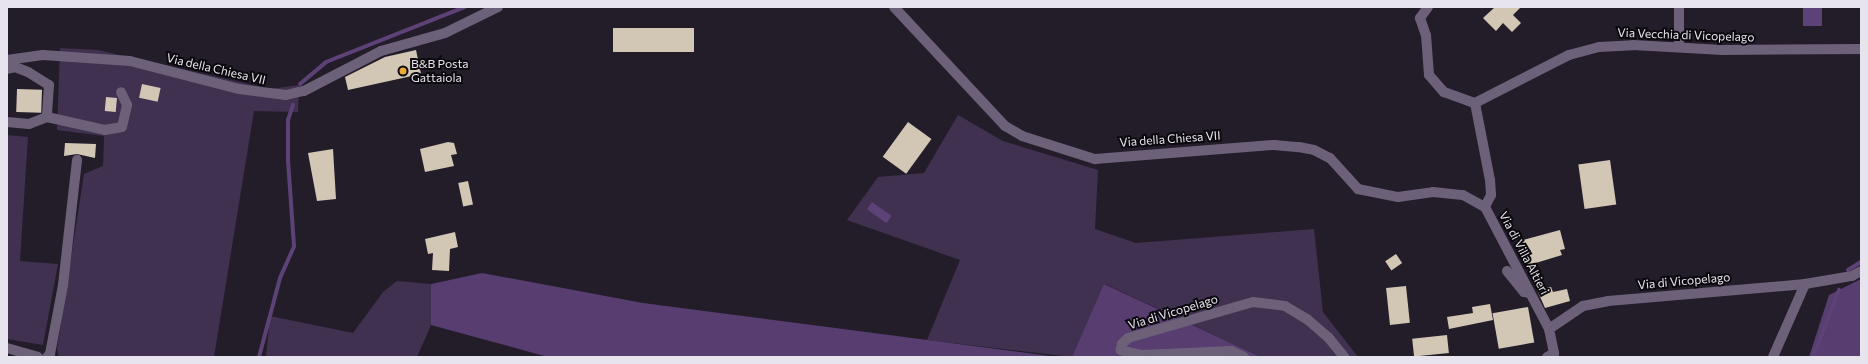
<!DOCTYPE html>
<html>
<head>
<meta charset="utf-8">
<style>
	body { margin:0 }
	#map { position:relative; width:1868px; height:364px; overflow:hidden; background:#231d2a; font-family:Commissioner,sans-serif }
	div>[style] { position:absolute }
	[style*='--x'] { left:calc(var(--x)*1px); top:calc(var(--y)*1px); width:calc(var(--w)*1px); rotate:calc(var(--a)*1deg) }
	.green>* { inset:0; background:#403150 }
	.forest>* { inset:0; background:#573d70 }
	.water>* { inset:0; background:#5c4276; transform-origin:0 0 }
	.stream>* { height:4px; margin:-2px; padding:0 2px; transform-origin:2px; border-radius:2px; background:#5c4276 }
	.building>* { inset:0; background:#d2c6b5; transform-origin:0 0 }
	.minor>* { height:10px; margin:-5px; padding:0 5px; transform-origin:5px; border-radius:5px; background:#6c6179 }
	.dots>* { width:11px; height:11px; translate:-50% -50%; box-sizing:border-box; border:2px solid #0b080e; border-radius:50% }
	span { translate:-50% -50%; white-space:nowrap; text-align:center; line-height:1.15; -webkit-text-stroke:4px #0b080e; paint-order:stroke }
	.street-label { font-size:12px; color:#e8e4ed }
	.poi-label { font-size:12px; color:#e8e4ed }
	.left { translate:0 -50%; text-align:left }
	.frame { position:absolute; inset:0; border:8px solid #e8e4ed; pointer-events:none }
</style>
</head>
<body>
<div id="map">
	<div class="green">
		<div style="clip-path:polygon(60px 48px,98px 50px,270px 89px,299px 85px,298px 112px,254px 111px,214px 357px,59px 357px,57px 349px,84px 174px,103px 166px,104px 136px,57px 130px)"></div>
		<div style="clip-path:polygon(958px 115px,1003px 141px,1098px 170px,1095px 229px,1136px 243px,1314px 229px,1323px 312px,1358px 357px,1261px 357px,1105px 284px,1072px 357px,927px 340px,960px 260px,847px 220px,878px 177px,924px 173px)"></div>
		<div style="clip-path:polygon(7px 135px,28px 137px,20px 261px,58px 264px,43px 345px,7px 339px)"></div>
		<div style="clip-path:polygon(397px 281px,431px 284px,431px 325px,417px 357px,266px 357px,270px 316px,353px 333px,383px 292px)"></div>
	</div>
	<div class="forest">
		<div style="clip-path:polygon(482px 273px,643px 303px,1058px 357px,548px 357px,431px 325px,431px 284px)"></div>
		<div style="clip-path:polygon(1861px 279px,1861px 357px,1809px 357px,1829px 295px)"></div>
		<div style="clip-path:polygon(1104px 284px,1261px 357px,1072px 357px)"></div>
	</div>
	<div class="water">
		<div style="left:1803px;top:7px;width:19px;height:19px"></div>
		<div style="left:872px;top:202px;width:24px;height:9px;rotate:35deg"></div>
	</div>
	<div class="stream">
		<div style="--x:300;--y:84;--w:34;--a:-40"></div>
		<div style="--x:326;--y:62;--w:149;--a:-21.6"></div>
		<div style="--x:1848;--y:270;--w:15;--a:-32"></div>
		<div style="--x:259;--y:357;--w:82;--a:-75.1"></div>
		<div style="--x:280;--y:278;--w:35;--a:-66"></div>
		<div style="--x:294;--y:246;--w:85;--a:-94"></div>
		<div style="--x:288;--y:161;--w:41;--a:-90"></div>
		<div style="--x:288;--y:120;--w:16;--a:-72"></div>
		<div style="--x:1813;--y:357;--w:72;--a:-68.8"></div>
	</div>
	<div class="building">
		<div style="clip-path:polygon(1495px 7px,1521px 7px,1513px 15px,1521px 23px,1512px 32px,1503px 23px,1496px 31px,1483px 18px)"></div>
		<div style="left:613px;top:28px;width:81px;height:24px"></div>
		<div style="clip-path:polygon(416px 50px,421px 74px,348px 90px,345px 77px,385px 57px)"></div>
		<div style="left:142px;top:84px;width:19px;height:14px;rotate:12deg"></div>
		<div style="left:17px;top:89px;width:25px;height:23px;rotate:2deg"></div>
		<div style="left:106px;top:97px;width:11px;height:14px;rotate:5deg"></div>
		<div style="left:908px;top:122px;width:29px;height:43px;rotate:36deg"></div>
		<div style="clip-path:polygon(448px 142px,454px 143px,457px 154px,451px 155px,454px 166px,425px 172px,420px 149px)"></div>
		<div style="clip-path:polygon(65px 143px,96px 144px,95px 158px,77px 154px,64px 156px)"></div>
		<div style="clip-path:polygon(333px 149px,336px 199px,317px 201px,308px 153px)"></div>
		<div style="left:1610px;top:160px;width:45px;height:32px;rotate:82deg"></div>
		<div style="left:468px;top:181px;width:24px;height:10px;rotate:78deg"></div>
		<div style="clip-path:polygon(1560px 230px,1565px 249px,1560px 250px,1562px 255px,1526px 266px,1516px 242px)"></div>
		<div style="clip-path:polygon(455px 232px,458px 247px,450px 249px,449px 271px,432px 270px,433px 253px,428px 254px,425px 239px)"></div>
		<div style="left:1396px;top:254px;width:11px;height:13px;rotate:56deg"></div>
		<div style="left:1406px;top:286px;width:37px;height:20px;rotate:84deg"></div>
		<div style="clip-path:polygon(1551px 287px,1553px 292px,1567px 289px,1570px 301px,1545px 308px,1537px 290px)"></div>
		<div style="clip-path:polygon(1490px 304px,1493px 320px,1449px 329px,1447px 317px,1473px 313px,1472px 307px)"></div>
		<div style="left:1528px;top:307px;width:36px;height:36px;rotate:80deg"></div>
		<div style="left:1447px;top:335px;width:18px;height:35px;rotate:84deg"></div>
	</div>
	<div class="minor">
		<div style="--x:894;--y:7;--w:163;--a:47"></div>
		<div style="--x:1005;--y:126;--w:20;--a:30"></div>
		<div style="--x:1022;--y:136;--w:77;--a:17.5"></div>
		<div style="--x:1095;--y:159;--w:180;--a:-4.5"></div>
		<div style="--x:1274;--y:145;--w:25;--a:5"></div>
		<div style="--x:1299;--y:147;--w:15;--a:11"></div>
		<div style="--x:1314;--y:150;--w:18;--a:27"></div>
		<div style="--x:1330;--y:158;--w:42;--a:47.9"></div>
		<div style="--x:1358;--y:189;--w:41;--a:11.3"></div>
		<div style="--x:1398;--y:197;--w:35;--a:-8"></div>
		<div style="--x:1433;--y:192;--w:30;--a:6"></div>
		<div style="--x:1463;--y:195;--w:25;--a:29"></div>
		<div style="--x:1428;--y:7;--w:14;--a:126"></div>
		<div style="--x:1420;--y:18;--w:18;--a:71"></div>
		<div style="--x:1426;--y:35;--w:40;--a:85.7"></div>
		<div style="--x:1429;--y:75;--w:23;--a:49"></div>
		<div style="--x:1444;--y:92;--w:33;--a:20"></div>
		<div style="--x:1475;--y:103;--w:78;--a:79"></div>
		<div style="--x:1490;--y:180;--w:15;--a:86"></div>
		<div style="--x:1491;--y:195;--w:13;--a:117"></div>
		<div style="--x:1485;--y:207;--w:138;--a:62.3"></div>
		<div style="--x:1549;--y:329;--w:25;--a:78"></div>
		<div style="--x:1554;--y:353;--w:8;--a:150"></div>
		<div style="--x:1679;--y:46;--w:39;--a:-90"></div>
		<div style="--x:7;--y:60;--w:36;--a:-8"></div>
		<div style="--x:43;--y:55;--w:87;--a:3.9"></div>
		<div style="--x:130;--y:61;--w:113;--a:14.4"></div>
		<div style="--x:239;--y:89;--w:47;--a:7.3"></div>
		<div style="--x:286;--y:95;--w:18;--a:-13"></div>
		<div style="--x:304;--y:91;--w:87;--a:-27.5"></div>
		<div style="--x:381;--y:51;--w:66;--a:-15.7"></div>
		<div style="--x:445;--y:33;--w:59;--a:-26.1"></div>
		<div style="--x:7;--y:69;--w:8;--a:-14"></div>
		<div style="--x:15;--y:67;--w:14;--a:21"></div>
		<div style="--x:28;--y:72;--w:25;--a:32"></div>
		<div style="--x:49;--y:85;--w:32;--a:94"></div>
		<div style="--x:47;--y:117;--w:19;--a:159"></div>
		<div style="--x:29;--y:124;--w:22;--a:-175"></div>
		<div style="--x:1475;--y:103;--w:106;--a:-27.1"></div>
		<div style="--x:1569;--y:55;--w:31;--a:-15"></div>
		<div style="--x:1599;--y:47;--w:34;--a:-3"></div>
		<div style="--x:1633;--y:45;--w:90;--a:3.2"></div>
		<div style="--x:1723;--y:50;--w:138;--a:-0.4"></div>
		<div style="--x:47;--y:117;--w:59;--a:12.6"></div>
		<div style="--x:105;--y:130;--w:17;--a:-10"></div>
		<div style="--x:122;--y:127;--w:23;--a:-77"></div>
		<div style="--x:127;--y:105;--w:14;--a:-115"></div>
		<div style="--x:1507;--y:271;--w:27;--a:51"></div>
		<div style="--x:1524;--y:292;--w:6;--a:9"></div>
		<div style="--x:1549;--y:329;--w:41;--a:-34.1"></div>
		<div style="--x:1583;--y:306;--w:25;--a:-11"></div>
		<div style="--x:1608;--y:301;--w:198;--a:-4.9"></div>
		<div style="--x:1805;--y:284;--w:48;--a:-9.7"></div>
		<div style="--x:1852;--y:276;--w:10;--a:-29"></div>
		<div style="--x:7;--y:348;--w:32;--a:16"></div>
		<div style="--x:47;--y:357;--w:4;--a:-45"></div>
		<div style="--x:50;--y:354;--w:70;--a:-79.3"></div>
		<div style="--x:63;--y:285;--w:126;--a:-83.6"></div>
		<div style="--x:1244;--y:357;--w:14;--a:-155"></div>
		<div style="--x:1231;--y:351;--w:89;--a:177.4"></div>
		<div style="--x:1142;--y:355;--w:22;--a:-167"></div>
		<div style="--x:1121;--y:350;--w:6;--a:-81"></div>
		<div style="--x:1122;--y:344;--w:8;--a:-45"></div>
		<div style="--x:1128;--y:338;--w:130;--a:-16.1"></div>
		<div style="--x:1253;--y:302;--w:32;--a:7"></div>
		<div style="--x:1285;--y:306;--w:26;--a:31"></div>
		<div style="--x:1307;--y:319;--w:28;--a:41"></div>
		<div style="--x:1328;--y:337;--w:26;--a:51"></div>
		<div style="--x:1773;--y:357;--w:80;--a:-66.3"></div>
	</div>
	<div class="dots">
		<div style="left:403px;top:71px;background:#eba93a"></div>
	</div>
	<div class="street-label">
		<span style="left:1686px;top:35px;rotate:2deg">Via Vecchia di Vicopelago</span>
		<span style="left:216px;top:69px;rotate:13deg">Via della Chiesa VII</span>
		<span style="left:1170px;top:139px;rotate:-4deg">Via della Chiesa VII</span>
		<span style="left:1524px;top:253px;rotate:62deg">Via di Villa Altieri</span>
		<span style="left:1684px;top:281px;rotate:-5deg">Via di Vicopelago</span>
		<span style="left:1173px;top:312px;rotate:-17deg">Via di Vicopelago</span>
	</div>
	<div class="poi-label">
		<span class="left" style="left:411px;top:71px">B&amp;B Posta<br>Gattaiola</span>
	</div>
	<div class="frame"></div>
</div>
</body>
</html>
